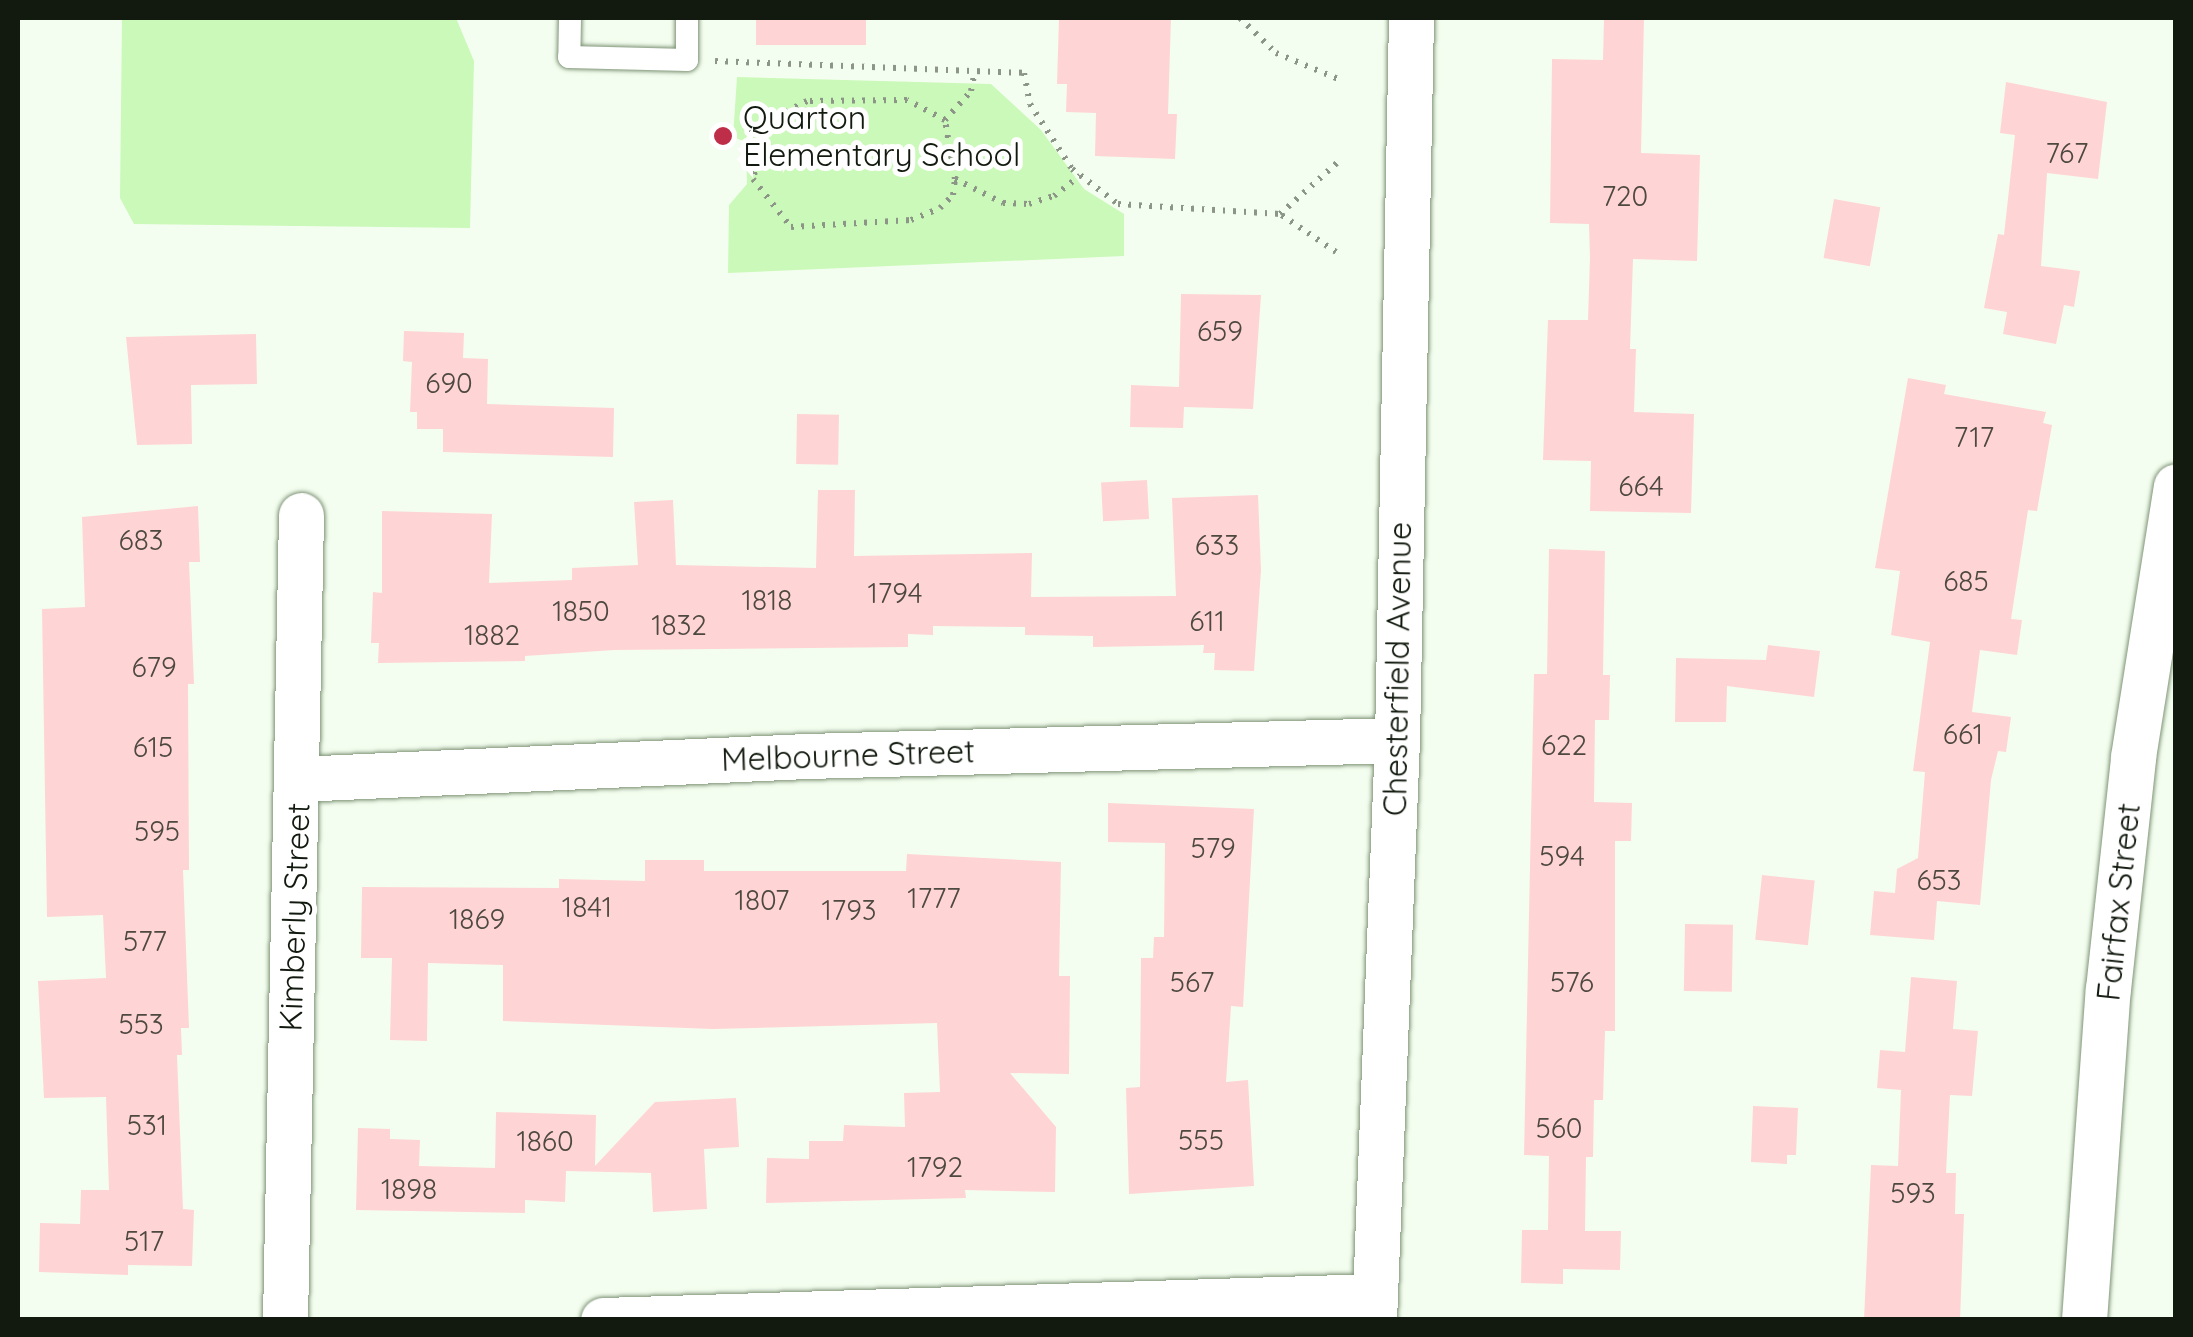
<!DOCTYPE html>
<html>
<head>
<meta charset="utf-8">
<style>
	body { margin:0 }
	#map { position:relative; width:2193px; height:1337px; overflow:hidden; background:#f4fef0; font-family:Quicksand,sans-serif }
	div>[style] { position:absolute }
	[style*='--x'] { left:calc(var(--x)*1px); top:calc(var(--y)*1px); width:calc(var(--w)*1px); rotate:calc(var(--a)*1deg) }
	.green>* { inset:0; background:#cbf9b9 }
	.building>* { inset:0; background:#ffd4d5; transform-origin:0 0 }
	.path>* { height:6px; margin-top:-3px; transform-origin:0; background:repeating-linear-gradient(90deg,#8c9588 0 2.5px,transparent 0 10.5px) }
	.roads { filter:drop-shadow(0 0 2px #7e9476) drop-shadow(0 0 2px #7e9476) }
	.service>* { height:22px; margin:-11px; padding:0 11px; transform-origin:11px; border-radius:11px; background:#fff }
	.minor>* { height:45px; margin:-22.5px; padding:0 22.5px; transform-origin:22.5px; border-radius:22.5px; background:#fff }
	.dots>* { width:28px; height:28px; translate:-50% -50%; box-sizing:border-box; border:5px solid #fff; border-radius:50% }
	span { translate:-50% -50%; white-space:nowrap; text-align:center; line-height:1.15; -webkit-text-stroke:10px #fff; paint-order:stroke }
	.number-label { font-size:28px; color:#4d4840 }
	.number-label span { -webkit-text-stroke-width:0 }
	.poi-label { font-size:32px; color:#121a0f }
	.left { translate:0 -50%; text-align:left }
	.street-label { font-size:32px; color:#121a0f }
	.frame { position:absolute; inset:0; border:20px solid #121a0f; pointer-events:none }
</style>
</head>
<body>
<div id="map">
	<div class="green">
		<div style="clip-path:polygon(122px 18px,456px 18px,474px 61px,470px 228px,134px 224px,120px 198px)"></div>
		<div style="clip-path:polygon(737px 77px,991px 84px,1041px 130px,1084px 189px,1124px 214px,1124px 256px,728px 273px,729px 205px,747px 184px,746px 142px,733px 137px)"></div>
	</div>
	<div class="building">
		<div style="left:756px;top:18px;width:110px;height:27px"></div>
		<div style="clip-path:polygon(1059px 18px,1171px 18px,1168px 114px,1177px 114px,1175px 159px,1095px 156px,1096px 113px,1066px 112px,1067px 84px,1057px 84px)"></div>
		<div style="clip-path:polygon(1604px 18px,1644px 18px,1641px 153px,1700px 155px,1697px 261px,1633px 259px,1630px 349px,1636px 349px,1634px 412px,1694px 414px,1691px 513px,1590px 511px,1591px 461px,1543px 460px,1548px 320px,1588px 320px,1590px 258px,1589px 224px,1550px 223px,1552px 59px,1603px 60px)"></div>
		<div style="clip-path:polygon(2006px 82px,2107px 102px,2098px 179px,2047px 173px,2041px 266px,2080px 271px,2074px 307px,2064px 305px,2056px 344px,2003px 334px,2007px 312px,1984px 308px,1998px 234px,2004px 235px,2015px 135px,2000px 133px)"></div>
		<div style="left:1834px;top:199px;width:47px;height:60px;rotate:10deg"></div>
		<div style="clip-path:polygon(1181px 294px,1261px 295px,1253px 409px,1184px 407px,1183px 428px,1130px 427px,1131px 385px,1179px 387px)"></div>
		<div style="clip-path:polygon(404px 331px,464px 333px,463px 358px,488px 359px,487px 404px,614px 408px,613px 457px,443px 452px,443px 429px,417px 429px,417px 412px,410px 412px,412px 362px,403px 361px)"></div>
		<div style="clip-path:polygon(256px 334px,257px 384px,191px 385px,192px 444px,137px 445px,126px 337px)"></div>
		<div style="clip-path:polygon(1908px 378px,1946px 385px,1944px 394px,2046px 412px,2043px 423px,2052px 425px,2037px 511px,2028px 510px,2011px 619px,2022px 620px,2017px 655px,1980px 650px,1972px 712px,2011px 717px,2006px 752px,1998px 751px,1991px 780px,1980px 905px,1937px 901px,1934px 940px,1870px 935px,1874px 891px,1895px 893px,1897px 869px,1918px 858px,1925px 772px,1913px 771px,1930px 642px,1891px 635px,1900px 571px,1875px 568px)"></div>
		<div style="left:797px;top:414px;width:42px;height:50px;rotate:1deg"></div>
		<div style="left:1147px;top:480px;width:39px;height:46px;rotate:87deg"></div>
		<div style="clip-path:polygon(818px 490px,855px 490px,854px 556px,1032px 553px,1031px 597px,1176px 596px,1172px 498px,1258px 495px,1261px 570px,1254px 671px,1214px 670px,1215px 653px,1203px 653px,1204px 645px,1093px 647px,1093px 636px,1025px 635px,1025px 627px,933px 626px,933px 635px,908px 634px,908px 647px,614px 650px,525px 656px,525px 661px,378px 663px,379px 643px,371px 643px,373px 592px,382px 593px,382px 511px,492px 514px,489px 583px,572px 580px,572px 568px,638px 565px,634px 502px,673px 500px,676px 565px,816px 568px)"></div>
		<div style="clip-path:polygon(198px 506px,200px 562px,189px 562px,194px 684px,188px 684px,189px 870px,183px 870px,189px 1028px,181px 1028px,182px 1055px,177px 1055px,183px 1209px,194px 1210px,192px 1266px,128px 1265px,128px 1275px,39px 1272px,40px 1223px,80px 1224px,81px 1190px,109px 1190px,106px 1097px,44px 1098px,38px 981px,106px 978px,103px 915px,47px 917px,42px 609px,85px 607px,82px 517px)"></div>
		<div style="clip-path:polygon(1549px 549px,1605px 551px,1603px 675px,1610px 675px,1609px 720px,1595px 720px,1594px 802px,1632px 803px,1631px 841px,1615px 841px,1615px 1031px,1605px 1031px,1603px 1100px,1594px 1100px,1593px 1157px,1586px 1157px,1585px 1231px,1621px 1231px,1620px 1270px,1563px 1269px,1563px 1284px,1521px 1283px,1522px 1230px,1548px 1230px,1549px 1156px,1524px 1155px,1534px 674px,1547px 674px)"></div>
		<div style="clip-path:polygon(1768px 645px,1820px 651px,1814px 697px,1727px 686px,1726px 722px,1675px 722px,1676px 658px,1766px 660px)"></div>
		<div style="clip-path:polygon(1108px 803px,1254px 809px,1243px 1007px,1231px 1006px,1226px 1082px,1248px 1080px,1254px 1186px,1129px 1194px,1126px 1088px,1140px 1087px,1141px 958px,1153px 958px,1154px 937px,1164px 937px,1165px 843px,1108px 842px)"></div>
		<div style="clip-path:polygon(907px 854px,1061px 862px,1059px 976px,1070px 976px,1069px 1074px,1010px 1073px,1056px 1127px,1055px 1192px,965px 1190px,966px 1198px,766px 1203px,767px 1158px,809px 1159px,809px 1141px,843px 1141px,844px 1125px,905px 1127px,904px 1093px,940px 1092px,937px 1023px,713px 1029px,503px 1021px,503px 965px,428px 963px,427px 1041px,390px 1040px,392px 958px,361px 958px,362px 887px,559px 888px,559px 879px,645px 881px,645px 860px,704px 860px,704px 871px,906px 871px)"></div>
		<div style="left:1762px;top:875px;width:53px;height:65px;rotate:6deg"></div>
		<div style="left:1685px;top:924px;width:48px;height:67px;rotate:1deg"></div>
		<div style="clip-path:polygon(1911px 977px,1957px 981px,1953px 1029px,1978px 1031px,1972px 1096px,1950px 1095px,1946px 1173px,1956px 1173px,1955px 1214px,1964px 1214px,1960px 1320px,1864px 1320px,1871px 1165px,1898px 1166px,1901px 1090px,1877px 1088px,1880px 1050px,1905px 1052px)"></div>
		<div style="clip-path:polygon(736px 1098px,739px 1147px,704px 1149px,707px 1209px,653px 1212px,651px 1173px,566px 1171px,565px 1202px,525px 1200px,525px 1213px,356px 1210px,358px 1128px,390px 1129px,390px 1139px,420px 1140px,419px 1166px,495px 1168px,496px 1112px,596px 1115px,595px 1166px,655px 1102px)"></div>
		<div style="clip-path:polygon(1753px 1106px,1798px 1108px,1796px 1155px,1787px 1155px,1787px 1164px,1751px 1162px)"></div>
	</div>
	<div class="path">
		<div style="--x:1240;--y:18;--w:50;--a:44.2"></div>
		<div style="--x:1276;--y:53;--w:70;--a:22.6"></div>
		<div style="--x:715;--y:61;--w:309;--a:2.2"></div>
		<div style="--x:1024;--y:73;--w:32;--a:79"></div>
		<div style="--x:1030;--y:104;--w:77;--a:57.1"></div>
		<div style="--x:1072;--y:169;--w:58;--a:37.3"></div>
		<div style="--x:1118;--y:204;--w:162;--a:3.5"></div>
		<div style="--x:945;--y:120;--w:43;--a:-152.2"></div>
		<div style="--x:907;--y:100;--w:100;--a:179.4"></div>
		<div style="--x:807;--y:101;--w:44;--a:152.9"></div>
		<div style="--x:768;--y:121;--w:60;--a:104.5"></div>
		<div style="--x:753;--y:179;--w:61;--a:51.6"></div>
		<div style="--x:791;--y:227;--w:120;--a:-3.3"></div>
		<div style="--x:911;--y:220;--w:31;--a:-22"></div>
		<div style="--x:940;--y:208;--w:18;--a:-45"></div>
		<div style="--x:953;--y:195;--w:16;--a:-83"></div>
		<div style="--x:955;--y:179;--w:60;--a:-99.6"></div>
		<div style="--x:945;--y:120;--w:39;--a:-48"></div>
		<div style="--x:971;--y:91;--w:20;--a:-79"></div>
		<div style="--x:955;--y:179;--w:54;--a:26.6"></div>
		<div style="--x:1003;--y:203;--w:26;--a:2"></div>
		<div style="--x:1029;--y:204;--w:26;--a:-18"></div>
		<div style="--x:1054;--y:196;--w:33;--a:-38"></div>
		<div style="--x:1336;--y:252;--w:68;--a:-145.8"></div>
		<div style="--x:1280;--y:214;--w:79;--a:-41.9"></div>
	</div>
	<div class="roads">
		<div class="service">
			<div style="--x:570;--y:18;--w:39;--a:91"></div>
			<div style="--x:569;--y:57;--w:118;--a:1.5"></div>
			<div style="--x:687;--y:60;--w:42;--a:-90"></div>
		</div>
		<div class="minor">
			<div style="--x:298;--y:779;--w:510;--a:-2.59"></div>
			<div style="--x:807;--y:756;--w:590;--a:-1.55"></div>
			<div style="--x:285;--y:1320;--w:805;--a:-88.86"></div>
			<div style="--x:603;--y:1320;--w:772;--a:-1.78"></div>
			<div style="--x:1374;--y:1320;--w:580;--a:-87.73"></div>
			<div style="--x:1397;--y:740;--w:722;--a:-88.89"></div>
			<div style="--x:2084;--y:1320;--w:332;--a:-85.9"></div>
			<div style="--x:2108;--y:989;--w:233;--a:-83.8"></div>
			<div style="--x:2133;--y:757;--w:274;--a:-81"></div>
		</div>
	</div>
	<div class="dots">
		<div style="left:723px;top:136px;background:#bf2e49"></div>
	</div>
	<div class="number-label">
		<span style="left:2067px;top:153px">767</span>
		<span style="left:1625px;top:196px">720</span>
		<span style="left:1220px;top:331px">659</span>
		<span style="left:449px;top:383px">690</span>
		<span style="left:1974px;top:437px">717</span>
		<span style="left:1641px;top:486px">664</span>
		<span style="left:141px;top:540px">683</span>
		<span style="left:1217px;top:545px">633</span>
		<span style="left:1966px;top:581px">685</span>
		<span style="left:895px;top:593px">1794</span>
		<span style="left:767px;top:600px">1818</span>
		<span style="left:581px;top:611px">1850</span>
		<span style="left:1207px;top:621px">611</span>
		<span style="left:679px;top:625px">1832</span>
		<span style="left:492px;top:635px">1882</span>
		<span style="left:154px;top:667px">679</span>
		<span style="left:1963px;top:734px">661</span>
		<span style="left:1564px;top:745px">622</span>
		<span style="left:153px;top:747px">615</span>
		<span style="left:157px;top:831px">595</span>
		<span style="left:1213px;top:848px">579</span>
		<span style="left:1562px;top:856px">594</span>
		<span style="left:1939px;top:880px">653</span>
		<span style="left:934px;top:898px">1777</span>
		<span style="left:762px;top:900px">1807</span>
		<span style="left:587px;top:907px">1841</span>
		<span style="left:849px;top:910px">1793</span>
		<span style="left:477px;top:919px">1869</span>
		<span style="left:145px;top:941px">577</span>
		<span style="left:1192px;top:982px">567</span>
		<span style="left:1572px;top:982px">576</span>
		<span style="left:141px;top:1024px">553</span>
		<span style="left:147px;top:1125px">531</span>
		<span style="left:1559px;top:1128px">560</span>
		<span style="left:1201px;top:1140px">555</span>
		<span style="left:545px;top:1141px">1860</span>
		<span style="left:935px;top:1167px">1792</span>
		<span style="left:409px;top:1189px">1898</span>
		<span style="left:1913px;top:1193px">593</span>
		<span style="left:144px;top:1241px">517</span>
	</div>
	<div class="poi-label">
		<span class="left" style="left:743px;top:136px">Quarton<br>Elementary School</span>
	</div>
	<div class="street-label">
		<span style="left:1397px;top:669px;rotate:-89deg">Chesterfield Avenue</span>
		<span style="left:848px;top:755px;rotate:-2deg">Melbourne Street</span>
		<span style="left:2118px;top:902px;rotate:-84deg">Fairfax Street</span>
		<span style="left:294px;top:917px;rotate:-88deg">Kimberly Street</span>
	</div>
	<div class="frame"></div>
</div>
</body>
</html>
